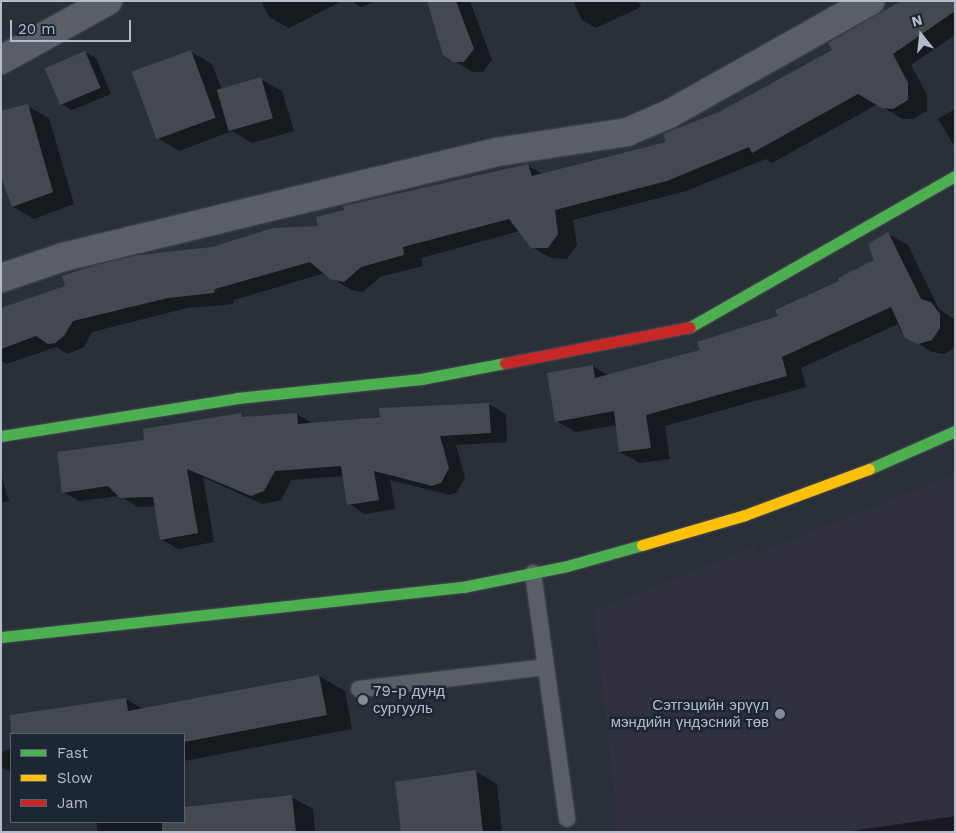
<!DOCTYPE html>
<html>
<head>
<meta charset="utf-8">
<style>
	body { margin:0 }
	#map { position:relative; width:956px; height:833px; overflow:hidden; background:#2a3038; font-family:"Work Sans",sans-serif }
	div>[style] { position:absolute }
	[style*='--x'] { left:calc(var(--x)*1px); top:calc(var(--y)*1px); width:calc(var(--w)*1px); rotate:calc(var(--a)*1deg) }
	.medical>* { inset:0; background:#31303e }
	.shadow>* { inset:0; background:#0007; transform-origin:0 0 }
	.building>* { inset:0; background:#444950; transform-origin:0 0 }
	.roads { filter:drop-shadow(0 0 1px #484c53) drop-shadow(0 0 1px #484c53) }
	.lane>* { height:16px; margin:-8px; padding:0 8px; transform-origin:8px; border-radius:8px; background:#5a5e66 }
	.street>* { height:28px; margin:-14px; padding:0 14px; transform-origin:14px; border-radius:14px; background:#5a5e66 }
	.fast>* { height:11px; margin:-5.5px; padding:0 5.5px; transform-origin:5.5px; border-radius:5.5px; background:#4caf50 }
	.slow>* { height:11px; margin:-5.5px; padding:0 5.5px; transform-origin:5.5px; border-radius:5.5px; background:#ffc107 }
	.jam>* { height:11px; margin:-5.5px; padding:0 5.5px; transform-origin:5.5px; border-radius:5.5px; background:#c62828 }
	.dots>* { width:14px; height:14px; translate:-50% -50%; box-sizing:border-box; border:2px solid #1d2633; border-radius:50% }
	span { translate:-50% -50%; white-space:nowrap; text-align:center; line-height:1.15; -webkit-text-stroke:5px #1d2633; paint-order:stroke }
	.poi-label { font-size:15px; color:#b4bcc9 }
	.left { translate:0 -50%; text-align:left }
	.right { translate:-100% -50%; text-align:right }
	.frame { position:absolute; inset:0; border:2px solid #b4bcc9; pointer-events:none }
	.legend { position:absolute; left:10px; top:733px; width:175px; height:90px; box-sizing:border-box; background:#1d2633; border:1px solid #59626f; margin:0; padding:6px 9px; list-style:none; font-size:15px; color:#b4bcc9 }
	.legend li { display:flex; align-items:center; gap:10px; height:25px }
	.legend b { width:25px; border:1px solid #59626f }
	.north { position:absolute; left:896px; top:10px; width:50px; height:50px; -webkit-text-stroke:4px #1d2633; paint-order:stroke; rotate:344deg; font-size:14px; font-weight:700; line-height:20px; text-align:center; color:#b4bcc9 }
	.north::after { content:''; display:block; margin:auto; width:18px; height:22px; background:#b4bcc9; clip-path:polygon(50% 0,100% 100%,50% 72%,0 100%) }
	.scale { position:absolute; left:10px; top:20px; width:121px; height:22px; box-sizing:border-box; border:2px solid #b4bcc9; border-top:0; padding-left:6px; font-size:15px; line-height:18px; white-space:nowrap; color:#b4bcc9; -webkit-text-stroke:4px #1d2633; paint-order:stroke }
</style>
</head>
<body>
<div id="map">
	<div class="medical">
		<div style="clip-path:polygon(955px 474px,955px 832px,616px 832px,617px 817px,594px 611px,754px 546px,757px 553px)"></div>
	</div>
	<div class="shadow">
		<div style="clip-path:polygon(261px 1px,342px 1px,289px 28px,269px 17px)"></div>
		<div style="clip-path:polygon(351px 1px,376px 1px,361px 7px)"></div>
		<div style="clip-path:polygon(429px 1px,470px 1px,492px 60px,483px 72px,473px 72px,454px 61px)"></div>
		<div style="clip-path:polygon(573px 1px,638px 1px,641px 7px,596px 28px,582px 20px)"></div>
		<div style="clip-path:polygon(955px 1px,955px 35px,911px 65px,927px 95px,927px 111px,913px 119px,902px 119px,878px 104px,772px 163px,766px 159px,686px 191px,573px 220px,577px 245px,567px 259px,551px 258px,532px 247px,520px 231px,421px 258px,423px 266px,380px 277px,363px 292px,351px 290px,325px 273px,234px 300px,233px 304px,187px 308px,92px 332px,84px 347px,68px 354px,56px 347px,6px 364px,1px 361px,1px 309px,212px 249px,320px 227px,527px 165px,544px 175px,668px 143px,720px 114px)"></div>
		<div style="clip-path:polygon(190px 51px,212px 64px,222px 90px,260px 79px,282px 91px,294px 131px,252px 143px,232px 131px,179px 151px,158px 138px)"></div>
		<div style="clip-path:polygon(85px 52px,96px 58px,111px 94px,72px 110px,61px 104px)"></div>
		<div style="clip-path:polygon(27px 106px,49px 118px,74px 204px,34px 219px,13px 207px)"></div>
		<div style="clip-path:polygon(955px 109px,955px 147px,938px 119px)"></div>
		<div style="clip-path:polygon(888px 234px,908px 245px,939px 309px,955px 320px,955px 347px,945px 354px,932px 352px,912px 340px,901px 332px,898px 324px,801px 368px,806px 387px,665px 426px,670px 459px,640px 463px,620px 452px,617px 425px,576px 432px,556px 421px,593px 366px,609px 376px,701px 351px,780px 317px,876px 261px)"></div>
		<div style="clip-path:polygon(489px 404px,506px 414px,507px 442px,456px 445px,465px 478px,457px 492px,450px 495px,390px 480px,395px 509px,365px 514px,349px 504px,344px 476px,291px 480px,281px 500px,262px 504px,203px 477px,214px 542px,178px 549px,161px 539px,156px 506px,138px 507px,120px 496px,79px 501px,63px 492px,146px 442px,239px 415px,245px 418px,297px 414px,313px 424px)"></div>
		<div style="clip-path:polygon(1px 474px,9px 501px,1px 503px)"></div>
		<div style="clip-path:polygon(319px 676px,345px 691px,352px 729px,184px 761px,184px 734px,85px 734px,81px 706px,126px 699px,143px 709px)"></div>
		<div style="clip-path:polygon(11px 748px,11px 772px,1px 767px,1px 753px)"></div>
		<div style="clip-path:polygon(475px 771px,497px 784px,502px 832px,402px 832px)"></div>
		<div style="clip-path:polygon(291px 797px,313px 809px,315px 832px,213px 832px)"></div>
		<div style="clip-path:polygon(955px 816px,955px 832px,844px 832px)"></div>
		<div style="left:97px;top:822px;width:69px;height:10px"></div>
	</div>
	<div class="building">
		<div style="clip-path:polygon(427px 1px,456px 1px,474px 49px,464px 62px,453px 62px,443px 55px)"></div>
		<div style="clip-path:polygon(901px 1px,955px 1px,955px 11px,893px 54px,908px 83px,908px 100px,893px 109px,882px 108px,858px 94px,752px 153px,749px 147px,667px 181px,555px 210px,558px 234px,548px 248px,531px 248px,509px 219px,403px 247px,404px 255px,361px 267px,344px 282px,330px 279px,310px 262px,215px 289px,214px 293px,168px 298px,73px 321px,64px 336px,55px 343px,48px 344px,36px 336px,1px 349px,1px 308px,65px 286px,62px 276px,96px 265px,139px 255px,212px 247px,273px 228px,318px 226px,316px 217px,344px 210px,343px 206px,528px 164px,532px 176px,666px 142px,663px 134px,719px 112px,832px 50px,828px 43px)"></div>
		<div style="left:191px;top:50px;width:72px;height:63px;rotate:70deg"></div>
		<div style="left:85px;top:51px;width:40px;height:44px;rotate:67deg"></div>
		<div style="left:261px;top:77px;width:43px;height:46px;rotate:74deg"></div>
		<div style="clip-path:polygon(28px 104px,53px 192px,12px 207px,1px 177px,1px 111px)"></div>
		<div style="clip-path:polygon(888px 232px,921px 299px,931px 302px,940px 314px,940px 328px,932px 340px,918px 344px,905px 338px,891px 307px,782px 357px,787px 376px,646px 415px,651px 448px,619px 452px,614px 411px,555px 422px,547px 373px,593px 365px,595px 378px,700px 350px,697px 342px,778px 316px,775px 310px,839px 281px,838px 278px,874px 260px,868px 244px)"></div>
		<div style="clip-path:polygon(489px 403px,491px 433px,440px 436px,449px 468px,441px 483px,432px 486px,374px 471px,379px 500px,347px 505px,341px 466px,275px 471px,264px 491px,251px 496px,187px 469px,198px 533px,160px 540px,153px 497px,120px 498px,108px 486px,62px 493px,57px 452px,144px 440px,143px 429px,241px 413px,242px 417px,297px 413px,298px 424px,380px 417px,379px 408px)"></div>
		<div style="clip-path:polygon(319px 675px,327px 715px,184px 742px,184px 734px,11px 734px,10px 715px,126px 698px,128px 711px)"></div>
		<div style="clip-path:polygon(476px 770px,483px 832px,401px 832px,395px 782px)"></div>
		<div style="clip-path:polygon(292px 795px,296px 832px,162px 832px,162px 822px,184px 822px,184px 807px)"></div>
	</div>
	<div class="roads">
		<div class="lane">
			<div style="--x:533;--y:573;--w:248;--a:82.1"></div>
			<div style="--x:359;--y:689;--w:188;--a:-6.7"></div>
		</div>
		<div class="street">
			<div style="--x:1;--y:60;--w:122;--a:-28.9"></div>
			<div style="--x:1;--y:278;--w:65;--a:-18.7"></div>
			<div style="--x:63;--y:257;--w:447;--a:-13.6"></div>
			<div style="--x:497;--y:152;--w:132;--a:-8.7"></div>
			<div style="--x:627;--y:132;--w:46;--a:-23.2"></div>
			<div style="--x:669;--y:114;--w:231;--a:-29.3"></div>
		</div>
		<div class="fast">
			<div style="--x:690;--y:327;--w:305;--a:-29.7"></div>
			<div style="--x:1;--y:436;--w:239;--a:-9.1"></div>
			<div style="--x:237;--y:398;--w:185;--a:-5.9"></div>
			<div style="--x:421;--y:379;--w:86;--a:-10.8"></div>
			<div style="--x:869;--y:469;--w:94;--a:-23.8"></div>
			<div style="--x:1;--y:637;--w:465;--a:-6.2"></div>
			<div style="--x:463;--y:587;--w:106;--a:-11.4"></div>
			<div style="--x:567;--y:566;--w:78;--a:-15.6"></div>
		</div>
		<div class="slow">
			<div style="--x:642;--y:545;--w:107;--a:-16.2"></div>
			<div style="--x:745;--y:515;--w:132;--a:-20.4"></div>
		</div>
		<div class="jam">
			<div style="--x:505;--y:363;--w:188;--a:-11"></div>
		</div>
	</div>
	<div class="dots">
		<div style="left:363px;top:700px;background:#848b96"></div>
		<div style="left:780px;top:714px;background:#848b96"></div>
	</div>
	<div class="poi-label">
		<span class="left" style="left:373px;top:700px">79-р дунд<br>сургууль</span>
		<span class="right" style="left:769px;top:714px">Сэтгэцийн эрүүл<br>мэндийн үндэсний төв</span>
	</div>
	<div class="frame"></div>
	<ul class="legend">
	<li><b style="height:6px;background:#4caf50"></b>Fast</li>
	<li><b style="height:6px;background:#ffc107"></b>Slow</li>
	<li><b style="height:6px;background:#c62828"></b>Jam</li>
	</ul>
	<div class="north">N</div>
	<div class="scale">20 m</div>
</div>
</body>
</html>
